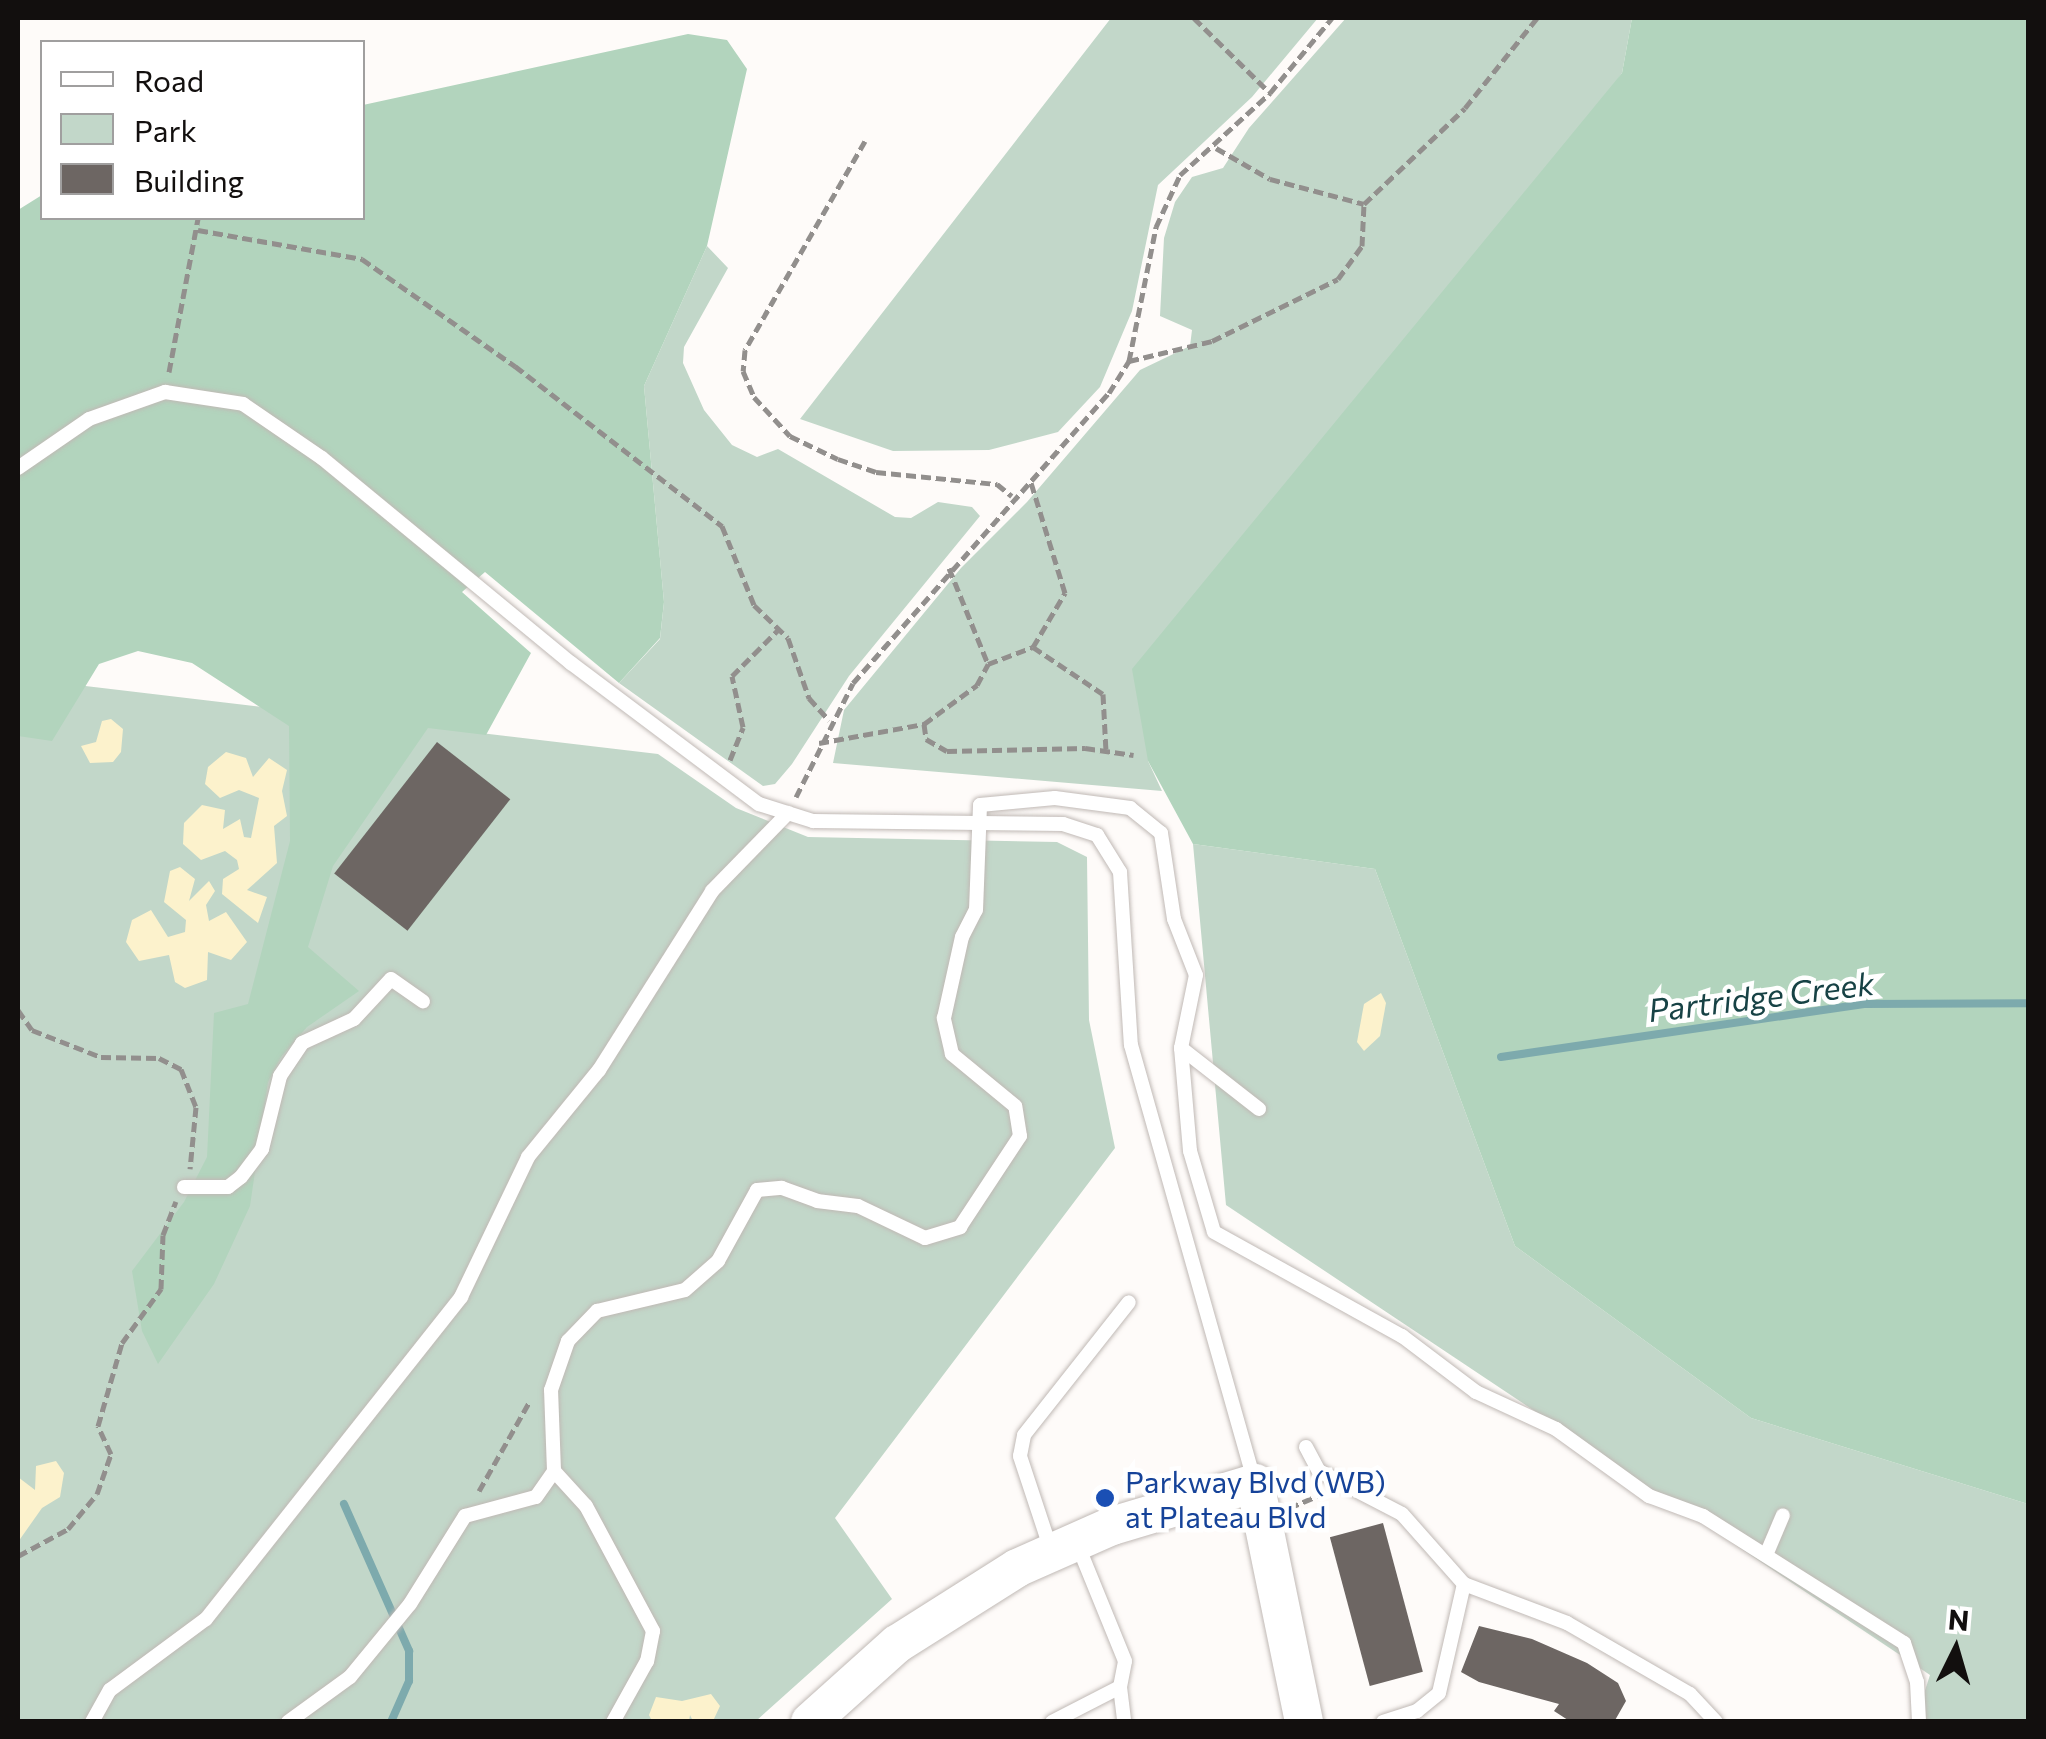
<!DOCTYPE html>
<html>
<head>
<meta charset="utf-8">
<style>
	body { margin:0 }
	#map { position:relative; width:2046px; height:1739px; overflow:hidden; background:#fefbf9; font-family:Commissioner,sans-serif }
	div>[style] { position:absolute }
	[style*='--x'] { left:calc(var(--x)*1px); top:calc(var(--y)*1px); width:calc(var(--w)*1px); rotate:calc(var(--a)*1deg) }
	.green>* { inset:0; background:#c2d7c9 }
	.forest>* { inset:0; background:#b2d4bd }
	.sand>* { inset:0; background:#fcf2cc }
	.stream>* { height:8px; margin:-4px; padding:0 4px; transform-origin:4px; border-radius:4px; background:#7daaad }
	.building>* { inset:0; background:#6d6663; transform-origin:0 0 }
	.path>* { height:5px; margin-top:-2.5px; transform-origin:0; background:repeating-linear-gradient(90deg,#928f8d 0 10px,transparent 0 15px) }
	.roads { filter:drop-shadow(0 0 2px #c0b9b5) drop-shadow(0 0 2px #c0b9b5) }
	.lane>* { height:14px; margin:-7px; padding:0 7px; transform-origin:7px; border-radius:7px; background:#fff }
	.secondary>* { height:38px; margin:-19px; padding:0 19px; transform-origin:19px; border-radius:19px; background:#fff }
	.dots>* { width:28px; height:28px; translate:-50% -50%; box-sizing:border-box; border:5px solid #fff; border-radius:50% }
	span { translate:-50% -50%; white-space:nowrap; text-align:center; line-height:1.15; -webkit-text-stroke:9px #fff; paint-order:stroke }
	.transit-label { font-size:30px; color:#164399 }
	.left { translate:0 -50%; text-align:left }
	.water-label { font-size:32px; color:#174245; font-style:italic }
	.frame { position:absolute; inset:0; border:20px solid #120f0e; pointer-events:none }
	.legend { position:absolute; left:40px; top:40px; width:325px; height:180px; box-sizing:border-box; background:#fff; border:2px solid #a09f9f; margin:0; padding:12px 18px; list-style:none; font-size:30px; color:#120f0e }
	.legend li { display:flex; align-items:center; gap:20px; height:50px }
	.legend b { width:50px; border:2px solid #a09f9f }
	.north { position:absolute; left:1906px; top:1599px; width:100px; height:100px; -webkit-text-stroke:8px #fff; paint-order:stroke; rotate:5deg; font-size:28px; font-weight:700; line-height:40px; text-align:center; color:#120f0e }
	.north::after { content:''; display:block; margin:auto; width:35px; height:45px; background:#120f0e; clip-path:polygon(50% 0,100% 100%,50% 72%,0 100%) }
</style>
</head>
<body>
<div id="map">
	<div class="green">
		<div style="clip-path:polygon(1111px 18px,1318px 18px,1252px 97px,1158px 185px,1132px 311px,1100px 387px,1058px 432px,989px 450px,893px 451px,800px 419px)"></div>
		<div style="clip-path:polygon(1346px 18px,1632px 18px,1622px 73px,1148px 761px,1162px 791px,833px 763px,844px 710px,961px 568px,1027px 502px,1140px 370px,1190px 346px,1192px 330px,1160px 316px,1164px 238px,1175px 202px,1192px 177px,1223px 168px,1249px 128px)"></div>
		<div style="clip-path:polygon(707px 246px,728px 268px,684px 347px,683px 363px,704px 410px,732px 445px,757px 457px,778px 449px,895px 517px,911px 518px,938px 502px,972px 507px,980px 516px,849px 676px,792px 764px,775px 784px,763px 786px,619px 683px,660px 639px,664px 602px,644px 386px)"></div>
		<div style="clip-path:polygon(18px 678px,658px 754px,736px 808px,808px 837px,1057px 842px,1087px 857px,1089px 1020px,1115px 1148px,835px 1518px,892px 1599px,756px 1721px,18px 1722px)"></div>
		<div style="clip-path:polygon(1193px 844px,1375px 869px,1515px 1246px,1751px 1418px,2028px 1504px,2028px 1721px,1915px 1721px,1930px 1675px,1226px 1205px)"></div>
	</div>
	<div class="forest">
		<div style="clip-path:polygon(1632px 18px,2028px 18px,2028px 1504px,1751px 1418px,1515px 1246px,1375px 869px,1193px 844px,1148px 761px,1132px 669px,1622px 73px)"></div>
		<div style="clip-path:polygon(688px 34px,727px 40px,747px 69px,707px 246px,644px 386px,664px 602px,660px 638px,619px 683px,485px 572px,462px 592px,531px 653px,486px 735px,428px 728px,333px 866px,308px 947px,359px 991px,307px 1027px,281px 1057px,268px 1082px,250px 1206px,214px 1284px,158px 1364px,142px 1331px,132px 1271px,184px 1202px,207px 1157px,214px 1013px,248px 1004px,290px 841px,289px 726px,192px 663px,138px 651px,99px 664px,52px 741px,18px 736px,18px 210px,42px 195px,42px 218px,362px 218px,363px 105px)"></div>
	</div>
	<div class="sand">
		<div style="clip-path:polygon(111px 719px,123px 729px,121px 752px,113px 762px,90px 763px,81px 746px,96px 742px,102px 721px)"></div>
		<div style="clip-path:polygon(226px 752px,246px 758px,253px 777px,269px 758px,287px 770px,282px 791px,287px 816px,274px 826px,277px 863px,247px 890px,267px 897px,258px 923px,222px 894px,223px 879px,239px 869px,237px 860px,225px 851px,201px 860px,183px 844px,184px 823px,202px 805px,225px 810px,223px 829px,240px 819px,244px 837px,251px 838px,259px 798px,239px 790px,220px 798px,205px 784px,208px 767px)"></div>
		<div style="clip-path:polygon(180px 867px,195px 879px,189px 901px,209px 881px,215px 891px,206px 905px,209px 921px,226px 912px,247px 942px,231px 960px,208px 952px,207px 980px,185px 988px,175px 982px,169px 955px,139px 961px,126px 942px,132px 920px,151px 910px,168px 937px,185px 932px,186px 920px,164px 902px,170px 871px)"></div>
		<div style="clip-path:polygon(1381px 993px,1386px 1003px,1380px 1036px,1364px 1051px,1357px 1042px,1364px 1004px)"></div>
		<div style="clip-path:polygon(56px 1461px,64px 1473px,60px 1497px,42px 1508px,18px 1542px,18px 1477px,35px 1490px,36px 1466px)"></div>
		<div style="clip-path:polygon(711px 1694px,720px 1706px,713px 1721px,693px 1721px,690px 1715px,689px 1721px,652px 1721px,649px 1715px,656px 1697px,682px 1701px)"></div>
	</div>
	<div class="stream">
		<div style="--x:1501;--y:1057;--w:367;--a:-8.3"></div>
		<div style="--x:1864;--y:1004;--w:164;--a:-0.3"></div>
		<div style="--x:344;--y:1504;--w:161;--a:66.1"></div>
		<div style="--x:409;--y:1651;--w:30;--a:90"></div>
		<div style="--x:409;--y:1681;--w:45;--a:113.7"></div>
	</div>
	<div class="building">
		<div style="left:437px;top:742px;width:93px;height:167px;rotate:38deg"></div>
		<div style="left:1383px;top:1523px;width:154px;height:55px;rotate:75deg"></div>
		<div style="clip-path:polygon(1479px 1626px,1532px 1639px,1587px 1663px,1618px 1683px,1626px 1701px,1614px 1722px,1571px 1722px,1554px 1711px,1559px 1704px,1479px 1682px,1461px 1672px)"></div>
	</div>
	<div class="path">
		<div style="--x:1194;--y:18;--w:107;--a:44.6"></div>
		<div style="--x:865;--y:141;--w:241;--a:119.9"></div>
		<div style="--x:745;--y:350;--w:21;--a:95"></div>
		<div style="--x:743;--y:371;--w:28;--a:67"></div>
		<div style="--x:754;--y:397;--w:53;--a:47.3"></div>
		<div style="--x:790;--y:436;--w:53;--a:25.6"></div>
		<div style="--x:838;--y:459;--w:40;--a:18.9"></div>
		<div style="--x:876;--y:472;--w:122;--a:5.7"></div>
		<div style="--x:997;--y:484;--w:19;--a:39"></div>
		<div style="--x:1216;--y:148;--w:62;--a:29.9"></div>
		<div style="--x:1270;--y:179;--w:97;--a:14.9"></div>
		<div style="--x:1364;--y:204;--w:139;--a:-43.5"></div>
		<div style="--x:1465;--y:108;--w:115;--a:-51.3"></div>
		<div style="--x:198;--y:230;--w:167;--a:10"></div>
		<div style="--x:362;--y:259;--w:187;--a:35"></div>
		<div style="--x:515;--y:366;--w:262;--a:37.7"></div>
		<div style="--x:722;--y:526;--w:85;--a:67.9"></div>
		<div style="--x:754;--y:605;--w:47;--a:44.1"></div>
		<div style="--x:788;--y:638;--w:64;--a:70.7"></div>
		<div style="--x:809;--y:698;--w:30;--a:48"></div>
		<div style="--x:1129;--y:361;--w:85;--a:-13.5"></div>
		<div style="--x:1212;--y:341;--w:140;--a:-26.2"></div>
		<div style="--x:1338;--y:279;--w:41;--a:-54"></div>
		<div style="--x:1362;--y:246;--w:42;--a:-87.3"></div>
		<div style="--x:169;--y:372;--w:157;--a:-79.3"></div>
		<div style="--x:949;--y:568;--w:104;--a:67.9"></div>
		<div style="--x:988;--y:664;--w:48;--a:-20.7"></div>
		<div style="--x:1033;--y:647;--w:63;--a:-59.3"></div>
		<div style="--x:1065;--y:593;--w:119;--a:-107.1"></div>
		<div style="--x:1033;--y:647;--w:84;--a:33.9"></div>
		<div style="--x:1103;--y:694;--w:57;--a:87"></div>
		<div style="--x:924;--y:724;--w:15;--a:82"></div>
		<div style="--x:926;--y:739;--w:24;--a:30"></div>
		<div style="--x:947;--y:751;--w:138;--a:-1.2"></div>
		<div style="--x:1085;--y:748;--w:49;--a:8.1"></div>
		<div style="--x:819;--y:743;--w:107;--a:-10.3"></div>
		<div style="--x:924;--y:724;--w:66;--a:-36.3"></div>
		<div style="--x:977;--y:685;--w:24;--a:-62"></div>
		<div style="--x:730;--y:760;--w:35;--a:-68"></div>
		<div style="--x:743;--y:727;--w:52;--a:-102.2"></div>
		<div style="--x:732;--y:676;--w:65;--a:-45"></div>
		<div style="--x:796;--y:797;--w:127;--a:-63.4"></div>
		<div style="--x:853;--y:683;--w:387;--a:-48.6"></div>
		<div style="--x:1109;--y:393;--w:38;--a:-58"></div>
		<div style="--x:1129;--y:361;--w:137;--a:-78.6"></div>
		<div style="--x:1156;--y:227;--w:57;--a:-65.2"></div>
		<div style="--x:1180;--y:175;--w:122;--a:-42.3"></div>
		<div style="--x:1270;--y:93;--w:97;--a:-50.4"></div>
		<div style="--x:18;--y:1010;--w:24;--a:55"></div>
		<div style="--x:32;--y:1030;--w:74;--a:21.4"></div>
		<div style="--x:101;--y:1057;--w:58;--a:1"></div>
		<div style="--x:159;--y:1058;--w:25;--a:27"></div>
		<div style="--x:181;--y:1069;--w:41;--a:68.5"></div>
		<div style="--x:196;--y:1107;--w:62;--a:95.5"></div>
		<div style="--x:479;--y:1491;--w:103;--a:-60.5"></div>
		<div style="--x:1289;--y:1508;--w:38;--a:-23"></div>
		<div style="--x:18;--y:1556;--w:57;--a:-28.4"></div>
		<div style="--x:68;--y:1529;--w:45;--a:-50.4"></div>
		<div style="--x:97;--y:1494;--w:42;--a:-70.7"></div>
		<div style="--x:111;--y:1454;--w:31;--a:-115"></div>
		<div style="--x:98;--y:1426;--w:86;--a:-73.9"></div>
		<div style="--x:122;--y:1343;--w:67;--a:-54.2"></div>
		<div style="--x:161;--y:1289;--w:54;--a:-87.9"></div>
		<div style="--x:163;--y:1235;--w:36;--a:-69"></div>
	</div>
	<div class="roads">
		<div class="lane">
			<div style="--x:18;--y:468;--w:86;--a:-34.6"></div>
			<div style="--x:89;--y:419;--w:81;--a:-19.6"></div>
			<div style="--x:165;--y:392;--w:79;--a:8.7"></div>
			<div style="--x:243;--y:404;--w:96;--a:34.4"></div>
			<div style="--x:322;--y:458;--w:323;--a:39.5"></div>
			<div style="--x:571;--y:663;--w:235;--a:36.9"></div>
			<div style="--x:759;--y:804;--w:57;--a:17.5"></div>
			<div style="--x:813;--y:821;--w:250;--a:0.7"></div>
			<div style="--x:1063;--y:824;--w:36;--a:18"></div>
			<div style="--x:1097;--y:835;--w:44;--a:58.1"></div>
			<div style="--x:1120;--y:872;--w:173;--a:86.4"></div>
			<div style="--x:1131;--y:1045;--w:455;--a:74.2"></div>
			<div style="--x:1181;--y:1048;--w:99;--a:38"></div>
			<div style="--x:184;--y:1187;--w:44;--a:0"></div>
			<div style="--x:228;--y:1187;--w:16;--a:-38"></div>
			<div style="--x:241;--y:1177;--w:35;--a:-53"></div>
			<div style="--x:262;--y:1149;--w:75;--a:-76.1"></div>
			<div style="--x:280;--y:1076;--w:40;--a:-56"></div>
			<div style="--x:302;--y:1043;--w:57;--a:-24.8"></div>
			<div style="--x:354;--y:1019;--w:54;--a:-47.2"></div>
			<div style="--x:391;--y:979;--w:39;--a:35"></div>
			<div style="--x:1306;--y:1447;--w:27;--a:62"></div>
			<div style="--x:1319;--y:1471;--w:93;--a:27.4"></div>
			<div style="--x:1402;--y:1514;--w:94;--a:48.5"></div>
			<div style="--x:1464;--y:1584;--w:110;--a:20.7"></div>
			<div style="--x:1567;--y:1623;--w:142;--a:30"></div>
			<div style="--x:1690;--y:1694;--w:38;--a:47"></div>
			<div style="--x:554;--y:1471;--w:47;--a:47.6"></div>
			<div style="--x:586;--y:1506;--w:142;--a:61.8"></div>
			<div style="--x:653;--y:1631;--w:31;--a:101"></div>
			<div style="--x:647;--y:1661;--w:70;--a:119.1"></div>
			<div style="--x:1051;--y:1550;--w:99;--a:-108.3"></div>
			<div style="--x:1020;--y:1456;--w:21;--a:-79"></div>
			<div style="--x:1024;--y:1435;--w:169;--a:-51.7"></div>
			<div style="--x:1766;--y:1555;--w:43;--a:-67"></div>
			<div style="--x:1120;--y:1687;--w:35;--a:83"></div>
			<div style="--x:92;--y:1722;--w:37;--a:-61"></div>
			<div style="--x:110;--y:1690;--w:119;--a:-36.5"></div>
			<div style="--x:206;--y:1619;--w:411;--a:-51.6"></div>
			<div style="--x:461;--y:1297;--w:155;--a:-64.4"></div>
			<div style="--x:528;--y:1157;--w:112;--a:-50.8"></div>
			<div style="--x:599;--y:1070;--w:212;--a:-57.7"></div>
			<div style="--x:712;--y:891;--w:109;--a:-45.7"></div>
			<div style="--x:288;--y:1722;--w:77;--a:-36"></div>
			<div style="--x:350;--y:1677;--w:94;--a:-50.6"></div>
			<div style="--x:410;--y:1604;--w:104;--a:-58"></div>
			<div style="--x:465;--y:1516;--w:73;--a:-15"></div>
			<div style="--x:536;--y:1497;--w:32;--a:-55"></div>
			<div style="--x:554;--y:1471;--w:81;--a:-92.1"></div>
			<div style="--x:551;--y:1390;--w:52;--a:-70.9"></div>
			<div style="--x:568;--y:1341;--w:42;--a:-46"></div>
			<div style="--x:597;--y:1311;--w:90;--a:-13.4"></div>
			<div style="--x:685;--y:1290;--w:44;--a:-41.3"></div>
			<div style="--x:718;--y:1261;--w:81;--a:-61.2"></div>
			<div style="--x:757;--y:1190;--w:25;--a:-5"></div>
			<div style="--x:782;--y:1188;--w:37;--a:20"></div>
			<div style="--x:817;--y:1201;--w:41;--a:7"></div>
			<div style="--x:858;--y:1206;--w:74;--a:25.5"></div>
			<div style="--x:925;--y:1238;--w:37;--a:-17"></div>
			<div style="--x:960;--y:1227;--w:109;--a:-56.6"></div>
			<div style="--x:1020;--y:1136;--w:30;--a:-99"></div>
			<div style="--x:1015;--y:1106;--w:82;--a:-140.5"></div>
			<div style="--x:952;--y:1054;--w:37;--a:-103"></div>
			<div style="--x:944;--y:1018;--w:83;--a:-77.5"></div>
			<div style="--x:962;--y:937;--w:30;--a:-63"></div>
			<div style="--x:976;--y:910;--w:105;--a:-87.8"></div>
			<div style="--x:980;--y:805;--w:75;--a:-5.3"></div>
			<div style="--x:1055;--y:798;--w:76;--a:7.6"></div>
			<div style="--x:1130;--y:808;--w:40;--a:39"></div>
			<div style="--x:1161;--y:833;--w:87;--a:81.4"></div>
			<div style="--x:1174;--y:919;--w:60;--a:68.6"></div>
			<div style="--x:1196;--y:975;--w:75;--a:101.6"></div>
			<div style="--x:1181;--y:1048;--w:103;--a:85"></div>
			<div style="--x:1190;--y:1151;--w:84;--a:73.5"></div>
			<div style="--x:1214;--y:1232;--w:215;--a:29"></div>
			<div style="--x:1402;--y:1336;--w:93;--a:37.1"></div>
			<div style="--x:1476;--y:1392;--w:88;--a:24.8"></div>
			<div style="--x:1556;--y:1429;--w:115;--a:35.8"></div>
			<div style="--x:1649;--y:1496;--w:58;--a:20.3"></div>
			<div style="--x:1703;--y:1516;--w:238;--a:32.3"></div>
			<div style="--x:1904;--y:1643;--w:41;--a:71.6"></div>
			<div style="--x:1917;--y:1682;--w:40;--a:87.1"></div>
			<div style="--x:1052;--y:1722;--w:76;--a:-27.2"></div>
			<div style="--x:1120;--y:1687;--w:26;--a:-79"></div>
			<div style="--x:1125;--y:1661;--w:124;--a:-112.2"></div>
			<div style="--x:1383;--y:1722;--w:36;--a:-18"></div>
			<div style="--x:1417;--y:1711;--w:28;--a:-39"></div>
			<div style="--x:1439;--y:1693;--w:112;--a:-77.1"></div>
		</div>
		<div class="secondary">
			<div style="--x:810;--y:1722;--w:117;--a:-41.9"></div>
			<div style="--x:897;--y:1644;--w:142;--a:-32.3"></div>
			<div style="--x:1017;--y:1568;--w:104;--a:-23.9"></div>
			<div style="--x:1112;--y:1526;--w:149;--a:-16.7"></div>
			<div style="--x:1255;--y:1483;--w:244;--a:78.4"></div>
		</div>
	</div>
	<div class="dots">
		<div style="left:1105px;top:1498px;background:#1a4fb4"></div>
	</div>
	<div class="transit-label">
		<span class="left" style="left:1125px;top:1498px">Parkway Blvd (WB)<br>at Plateau Blvd</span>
	</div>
	<div class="water-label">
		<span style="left:1761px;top:996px;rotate:-7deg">Partridge Creek</span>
	</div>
	<div class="frame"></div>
	<ul class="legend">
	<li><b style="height:12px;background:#fff"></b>Road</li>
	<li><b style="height:28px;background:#c2d7c9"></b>Park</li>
	<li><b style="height:28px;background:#6d6663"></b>Building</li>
	</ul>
	<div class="north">N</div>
</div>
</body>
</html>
